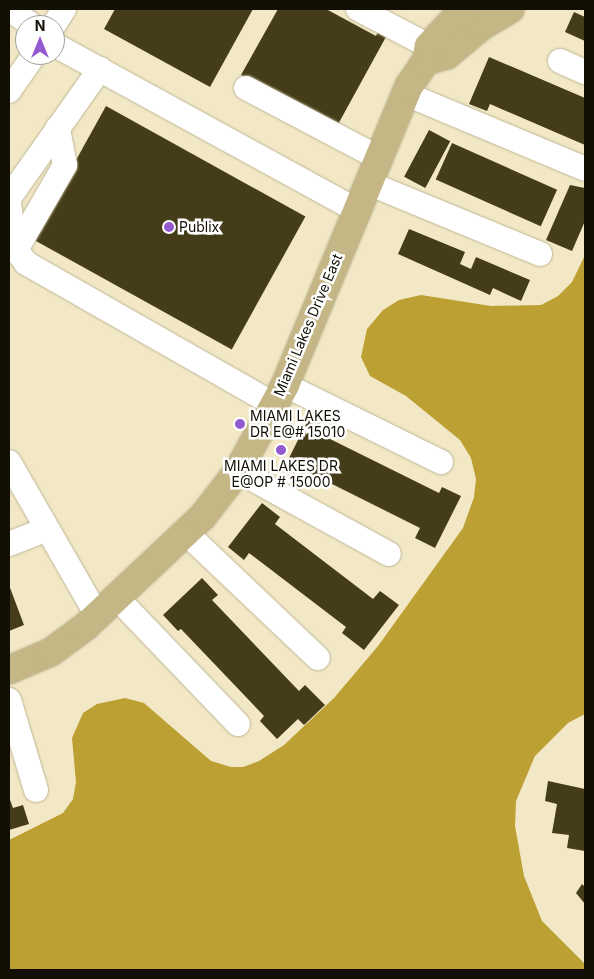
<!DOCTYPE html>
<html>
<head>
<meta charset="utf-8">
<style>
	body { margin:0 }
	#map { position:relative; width:594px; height:979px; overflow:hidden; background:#f2e8c6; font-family:Inter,sans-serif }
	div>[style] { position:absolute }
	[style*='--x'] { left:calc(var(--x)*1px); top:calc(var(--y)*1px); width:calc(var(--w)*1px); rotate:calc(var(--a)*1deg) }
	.water>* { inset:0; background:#bda033 }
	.building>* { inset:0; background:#453c1a; transform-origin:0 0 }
	.roads { filter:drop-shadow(0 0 1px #bfb695) drop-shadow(0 0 1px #bfb695) }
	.minor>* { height:24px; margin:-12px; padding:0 12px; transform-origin:12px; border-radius:12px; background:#fff }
	.major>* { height:28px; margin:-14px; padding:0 14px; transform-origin:14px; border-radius:14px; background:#c4b685 }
	.dots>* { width:14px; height:14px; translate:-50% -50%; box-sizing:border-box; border:2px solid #fff; border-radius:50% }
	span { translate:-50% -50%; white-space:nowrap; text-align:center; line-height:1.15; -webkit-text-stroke:5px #fff; paint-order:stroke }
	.poi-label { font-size:14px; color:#130f04 }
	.left { translate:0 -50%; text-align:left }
	.street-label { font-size:14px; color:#130f04 }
	.frame { position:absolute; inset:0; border:10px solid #130f04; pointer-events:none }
	.north { position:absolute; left:15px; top:15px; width:50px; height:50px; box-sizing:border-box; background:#fff; border:1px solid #a19f9b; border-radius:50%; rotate:0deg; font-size:14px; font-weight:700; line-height:20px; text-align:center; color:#130f04 }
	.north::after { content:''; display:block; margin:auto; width:18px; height:22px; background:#9359d0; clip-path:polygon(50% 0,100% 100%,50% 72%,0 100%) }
</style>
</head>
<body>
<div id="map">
	<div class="water">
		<div style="clip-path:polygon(585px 255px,585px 714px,568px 723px,535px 756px,516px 801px,515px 826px,524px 876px,542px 921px,585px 964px,585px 970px,9px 970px,9px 840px,63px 813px,73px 799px,76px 782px,72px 738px,83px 713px,97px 704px,125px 698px,144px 703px,211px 761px,231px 767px,243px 767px,259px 761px,284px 745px,334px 698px,378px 646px,463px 528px,474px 497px,476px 479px,471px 458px,460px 440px,406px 396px,370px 376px,361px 357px,367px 329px,383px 310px,399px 300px,421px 295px,491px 306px,541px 305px,558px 296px,572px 282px)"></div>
	</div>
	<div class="building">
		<div style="clip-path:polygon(115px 9px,253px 9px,210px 87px,104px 29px)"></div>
		<div style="clip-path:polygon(278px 9px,326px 9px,376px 36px,379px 30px,387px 35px,336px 128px,241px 75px)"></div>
		<div style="clip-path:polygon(574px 12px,585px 17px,585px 41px,565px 32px)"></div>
		<div style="clip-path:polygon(489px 57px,585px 98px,585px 145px,490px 104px,487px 111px,469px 104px)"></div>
		<div style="left:106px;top:106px;width:228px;height:152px;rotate:29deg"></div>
		<div style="left:429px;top:130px;width:24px;height:53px;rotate:28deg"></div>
		<div style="left:452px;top:143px;width:115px;height:40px;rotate:24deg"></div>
		<div style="clip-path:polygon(570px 185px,585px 188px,585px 221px,572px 251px,546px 240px)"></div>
		<div style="clip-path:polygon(409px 229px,465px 252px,460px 264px,471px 269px,476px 257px,530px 280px,521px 301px,493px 288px,490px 295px,398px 254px)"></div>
		<div style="clip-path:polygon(309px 418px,328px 428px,324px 436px,439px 493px,442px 487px,461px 496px,435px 548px,415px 538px,420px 528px,306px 471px,303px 478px,284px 468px)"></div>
		<div style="clip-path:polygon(262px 503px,280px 517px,275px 524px,373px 599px,380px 591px,399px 605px,364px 650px,342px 633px,346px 627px,249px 553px,244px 560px,228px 547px)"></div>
		<div style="clip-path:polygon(202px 578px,218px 595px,212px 600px,299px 691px,305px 685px,325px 705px,304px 725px,298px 719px,277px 739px,260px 721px,264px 716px,181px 629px,178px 631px,163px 615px)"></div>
		<div style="clip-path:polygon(9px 585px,24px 625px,9px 631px)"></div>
		<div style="clip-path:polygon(548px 781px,585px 789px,585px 851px,567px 848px,569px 835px,552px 833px,557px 804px,545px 801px)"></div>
		<div style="clip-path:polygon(9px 797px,13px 808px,23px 805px,29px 824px,9px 830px)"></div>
		<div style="clip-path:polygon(582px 884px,585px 887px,585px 904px,576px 893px)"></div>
	</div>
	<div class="roads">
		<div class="minor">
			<div style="--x:9;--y:9;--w:28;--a:35"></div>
			<div style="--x:358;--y:9;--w:80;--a:27.5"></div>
			<div style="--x:54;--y:25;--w:19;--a:-58"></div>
			<div style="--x:55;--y:45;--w:343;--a:28.7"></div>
			<div style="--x:560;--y:61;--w:27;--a:24"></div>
			<div style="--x:246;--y:88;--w:150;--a:27.8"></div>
			<div style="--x:9;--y:91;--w:44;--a:-55.2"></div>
			<div style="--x:406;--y:94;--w:194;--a:22.7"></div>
			<div style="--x:368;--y:183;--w:186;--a:22.4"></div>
			<div style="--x:9;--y:198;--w:158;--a:-54.8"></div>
			<div style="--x:9;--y:204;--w:47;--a:81.3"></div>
			<div style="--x:16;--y:250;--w:16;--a:52"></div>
			<div style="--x:26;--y:263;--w:287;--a:29.7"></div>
			<div style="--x:16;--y:250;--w:98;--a:-60"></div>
			<div style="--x:65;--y:165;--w:38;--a:-101"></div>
			<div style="--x:285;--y:385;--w:174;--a:26.3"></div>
			<div style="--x:9;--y:462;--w:177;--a:60.1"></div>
			<div style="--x:238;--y:471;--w:172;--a:28.8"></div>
			<div style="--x:185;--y:532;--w:183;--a:43.5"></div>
			<div style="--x:9;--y:544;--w:41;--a:-21.5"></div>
			<div style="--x:116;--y:597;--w:176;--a:46.2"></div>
			<div style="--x:9;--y:700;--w:94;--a:73.3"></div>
		</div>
		<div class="major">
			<div style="--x:426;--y:61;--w:22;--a:-16"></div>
			<div style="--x:447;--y:55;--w:45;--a:-39.6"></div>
			<div style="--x:482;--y:26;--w:33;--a:-31"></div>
			<div style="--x:9;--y:670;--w:46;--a:-23.2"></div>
			<div style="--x:51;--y:652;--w:42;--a:-36.3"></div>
			<div style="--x:85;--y:627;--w:162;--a:-43.2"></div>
			<div style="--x:203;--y:516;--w:57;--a:-52.1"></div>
			<div style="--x:238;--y:471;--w:98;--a:-61.3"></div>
			<div style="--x:285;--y:385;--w:324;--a:-67.5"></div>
			<div style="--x:409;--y:86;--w:30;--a:-56"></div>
			<div style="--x:426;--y:61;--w:15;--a:-79"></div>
			<div style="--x:429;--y:46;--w:51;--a:-46.6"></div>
		</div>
	</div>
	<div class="dots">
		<div style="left:169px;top:227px;background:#9359d0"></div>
		<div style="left:240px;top:424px;background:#9359d0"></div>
		<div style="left:281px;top:450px;background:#9359d0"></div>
	</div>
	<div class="poi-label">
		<span class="left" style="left:179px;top:227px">Publix</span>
		<span class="left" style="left:250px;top:424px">MIAMI LAKES<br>DR E@# 15010</span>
		<span style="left:281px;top:474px">MIAMI LAKES DR<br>E@OP # 15000</span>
	</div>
	<div class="street-label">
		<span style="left:308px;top:325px;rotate:-67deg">Miami Lakes Drive East</span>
	</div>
	<div class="frame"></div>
	<div class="north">N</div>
</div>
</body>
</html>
